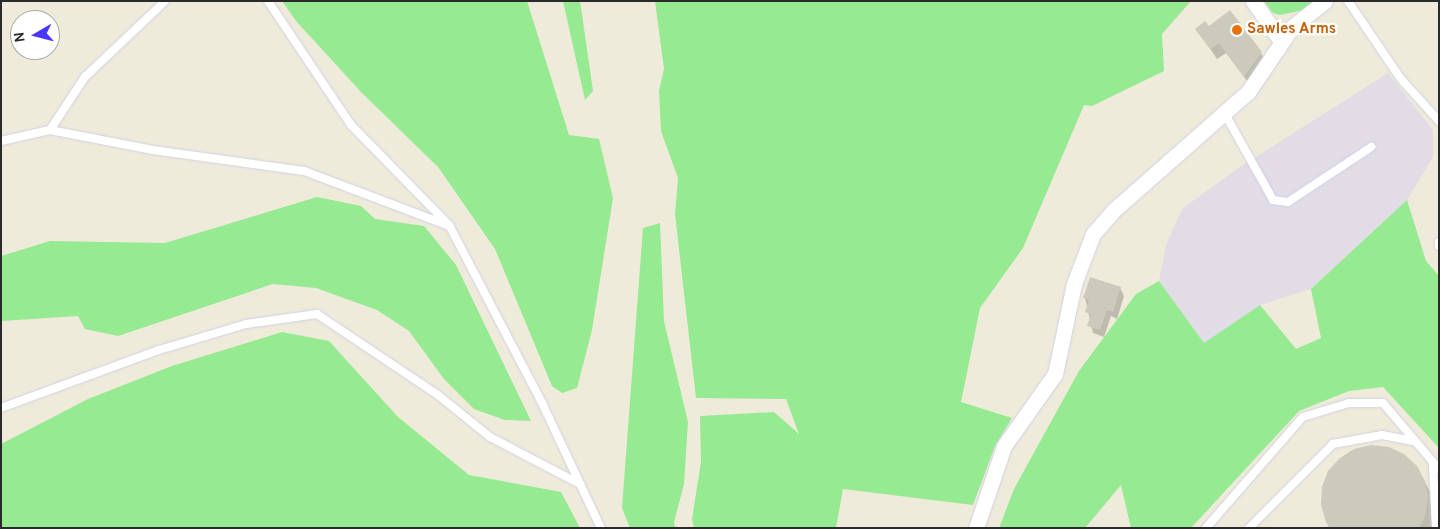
<!DOCTYPE html>
<html>
<head>
<meta charset="utf-8">
<style>
	body { margin:0 }
	#map { position:relative; width:1440px; height:529px; overflow:hidden; background:#eeebda; font-family:Overpass,sans-serif }
	div>[style] { position:absolute }
	[style*='--x'] { left:calc(var(--x)*1px); top:calc(var(--y)*1px); width:calc(var(--w)*1px); rotate:calc(var(--a)*1deg) }
	.industrial>* { inset:0; background:#e1dce5 }
	.green>* { inset:0; background:#96ea91 }
	.shadow>* { inset:0; background:#0003 }
	.building>* { inset:0; background:#cccabd }
	.roads { filter:drop-shadow(0 0 1px #d2d0e5) drop-shadow(0 0 1px #d2d0e5) }
	.service>* { height:8px; margin:-4px; padding:0 4px; transform-origin:4px; border-radius:4px; background:#fff }
	.minor>* { height:15px; margin:-7.5px; padding:0 7.5px; transform-origin:7.5px; border-radius:7.5px; background:#fff }
	.dots>* { width:14px; height:14px; translate:-50% -50%; box-sizing:border-box; border:2px solid #fff; border-radius:50% }
	span { translate:-50% -50%; white-space:nowrap; text-align:center; line-height:1.15; -webkit-text-stroke:4.5px #fff; paint-order:stroke }
	.food-label { font-size:15px; color:#c56008; font-weight:700 }
	.left { translate:0 -50%; text-align:left }
	.frame { position:absolute; inset:0; border:2px solid #2a2a2a; pointer-events:none }
	.north { position:absolute; left:10px; top:10px; width:50px; height:50px; box-sizing:border-box; background:#fff; border:1px solid #aaa; border-radius:50%; rotate:262deg; font-size:14px; font-weight:700; line-height:20px; text-align:center; color:#2a2a2a }
	.north::after { content:''; display:block; margin:auto; width:18px; height:22px; background:#4a36ff; clip-path:polygon(50% 0,100% 100%,50% 72%,0 100%) }
</style>
</head>
<body>
<div id="map">
	<div class="industrial">
		<div style="clip-path:polygon(1388px 73px,1433px 130px,1433px 157px,1407px 200px,1311px 289px,1260px 305px,1204px 343px,1159px 281px,1166px 245px,1182px 209px,1237px 169px)"></div>
	</div>
	<div class="green">
		<div style="clip-path:polygon(282px 1px,527px 1px,569px 135px,599px 139px,613px 198px,592px 330px,577px 388px,562px 393px,552px 386px,495px 249px,438px 167px,362px 93px,296px 21px)"></div>
		<div style="clip-path:polygon(563px 1px,580px 1px,593px 91px,585px 100px)"></div>
		<div style="clip-path:polygon(655px 1px,1191px 1px,1162px 34px,1164px 71px,1092px 106px,1084px 105px,1023px 248px,980px 308px,961px 402px,1012px 418px,995px 446px,973px 505px,843px 489px,836px 528px,694px 528px,692px 519px,701px 462px,700px 416px,774px 412px,799px 434px,786px 399px,696px 398px,675px 214px,678px 178px,661px 131px,659px 91px,664px 69px)"></div>
		<div style="clip-path:polygon(1264px 1px,1325px 1px,1313px 8px,1280px 15px,1273px 13px)"></div>
		<div style="clip-path:polygon(317px 197px,361px 206px,375px 219px,424px 226px,456px 265px,531px 421px,505px 420px,474px 409px,444px 379px,409px 331px,377px 310px,316px 288px,273px 284px,118px 336px,85px 329px,78px 316px,1px 321px,1px 256px,50px 241px,165px 243px)"></div>
		<div style="clip-path:polygon(1407px 200px,1426px 261px,1439px 276px,1439px 448px,1383px 387px,1349px 391px,1299px 411px,1191px 528px,1131px 528px,1121px 485px,1085px 528px,999px 528px,1014px 489px,1079px 371px,1136px 294px,1159px 281px,1204px 343px,1260px 305px,1296px 349px,1321px 338px,1311px 289px)"></div>
		<div style="clip-path:polygon(660px 223px,664px 321px,688px 422px,684px 484px,674px 522px,675px 528px,630px 528px,622px 508px,643px 228px)"></div>
		<div style="clip-path:polygon(282px 332px,329px 341px,398px 417px,469px 475px,561px 492px,580px 528px,1px 528px,1px 444px,88px 399px,172px 366px)"></div>
	</div>
	<div class="shadow">
		<div style="clip-path:polygon(1208px 28px,1261px 53px,1267px 64px,1251px 86px,1226px 53px,1217px 59px,1197px 29px)"></div>
		<div style="clip-path:polygon(1120px 288px,1124px 296px,1117px 319px,1111px 316px,1104px 337px,1093px 333px,1085px 298px)"></div>
		<div style="clip-path:polygon(1416px 466px,1433px 497px,1434px 528px,1329px 528px,1323px 505px)"></div>
	</div>
	<div class="building">
		<div style="clip-path:polygon(1230px 10px,1262px 52px,1244px 77px,1219px 43px,1210px 49px,1195px 29px,1205px 21px,1209px 26px)"></div>
		<div style="clip-path:polygon(1090px 277px,1121px 287px,1113px 312px,1107px 310px,1100px 330px,1087px 326px,1091px 314px,1085px 312px,1089px 300px,1083px 298px)"></div>
		<div style="clip-path:polygon(1371px 445px,1389px 447px,1404px 454px,1417px 466px,1425px 481px,1428px 498px,1425px 516px,1419px 528px,1330px 528px,1326px 522px,1321px 505px,1322px 487px,1328px 471px,1340px 458px,1354px 449px)"></div>
	</div>
	<div class="roads">
		<div class="service">
			<div style="--x:268;--y:1;--w:149;--a:56.2"></div>
			<div style="--x:351;--y:125;--w:140;--a:45.6"></div>
			<div style="--x:449;--y:225;--w:203;--a:62.4"></div>
			<div style="--x:543;--y:405;--w:136;--a:64.8"></div>
			<div style="--x:1348;--y:1;--w:94;--a:55.8"></div>
			<div style="--x:1401;--y:79;--w:57;--a:47.9"></div>
			<div style="--x:1225;--y:114;--w:98;--a:60.8"></div>
			<div style="--x:1273;--y:200;--w:15;--a:8"></div>
			<div style="--x:1288;--y:202;--w:100;--a:-33.5"></div>
			<div style="--x:50;--y:130;--w:64;--a:-56.6"></div>
			<div style="--x:85;--y:77;--w:110;--a:-43.5"></div>
			<div style="--x:1;--y:141;--w:50;--a:-12.7"></div>
			<div style="--x:50;--y:130;--w:105;--a:11"></div>
			<div style="--x:153;--y:150;--w:152;--a:7.9"></div>
			<div style="--x:304;--y:171;--w:153;--a:20.7"></div>
			<div style="--x:1439;--y:242;--w:4;--a:90"></div>
			<div style="--x:1;--y:408;--w:168;--a:-20.2"></div>
			<div style="--x:159;--y:350;--w:91;--a:-16.6"></div>
			<div style="--x:246;--y:324;--w:72;--a:-8"></div>
			<div style="--x:317;--y:314;--w:146;--a:33.8"></div>
			<div style="--x:438;--y:395;--w:67;--a:38.9"></div>
			<div style="--x:490;--y:437;--w:102;--a:27.6"></div>
			<div style="--x:1433;--y:466;--w:62;--a:87.2"></div>
			<div style="--x:1206;--y:528;--w:147;--a:-48.9"></div>
			<div style="--x:1303;--y:417;--w:48;--a:-16.9"></div>
			<div style="--x:1349;--y:403;--w:34;--a:0"></div>
			<div style="--x:1383;--y:403;--w:87;--a:49.7"></div>
			<div style="--x:1249;--y:528;--w:119;--a:-45"></div>
			<div style="--x:1333;--y:444;--w:50;--a:-10.4"></div>
			<div style="--x:1382;--y:435;--w:33;--a:11"></div>
		</div>
		<div class="minor">
			<div style="--x:1253;--y:1;--w:49;--a:55"></div>
			<div style="--x:976;--y:528;--w:87;--a:-71.1"></div>
			<div style="--x:1004;--y:446;--w:88;--a:-54.7"></div>
			<div style="--x:1055;--y:374;--w:92;--a:-78.1"></div>
			<div style="--x:1074;--y:284;--w:53;--a:-69.2"></div>
			<div style="--x:1093;--y:234;--w:32;--a:-49"></div>
			<div style="--x:1114;--y:210;--w:179;--a:-41.4"></div>
			<div style="--x:1248;--y:92;--w:78;--a:-55.9"></div>
			<div style="--x:1292;--y:27;--w:42;--a:-38.2"></div>
		</div>
	</div>
	<div class="dots">
		<div style="left:1237px;top:30px;background:#e8710a"></div>
	</div>
	<div class="food-label">
		<span class="left" style="left:1247px;top:30px">Sawles Arms</span>
	</div>
	<div class="frame"></div>
	<div class="north">N</div>
</div>
</body>
</html>
